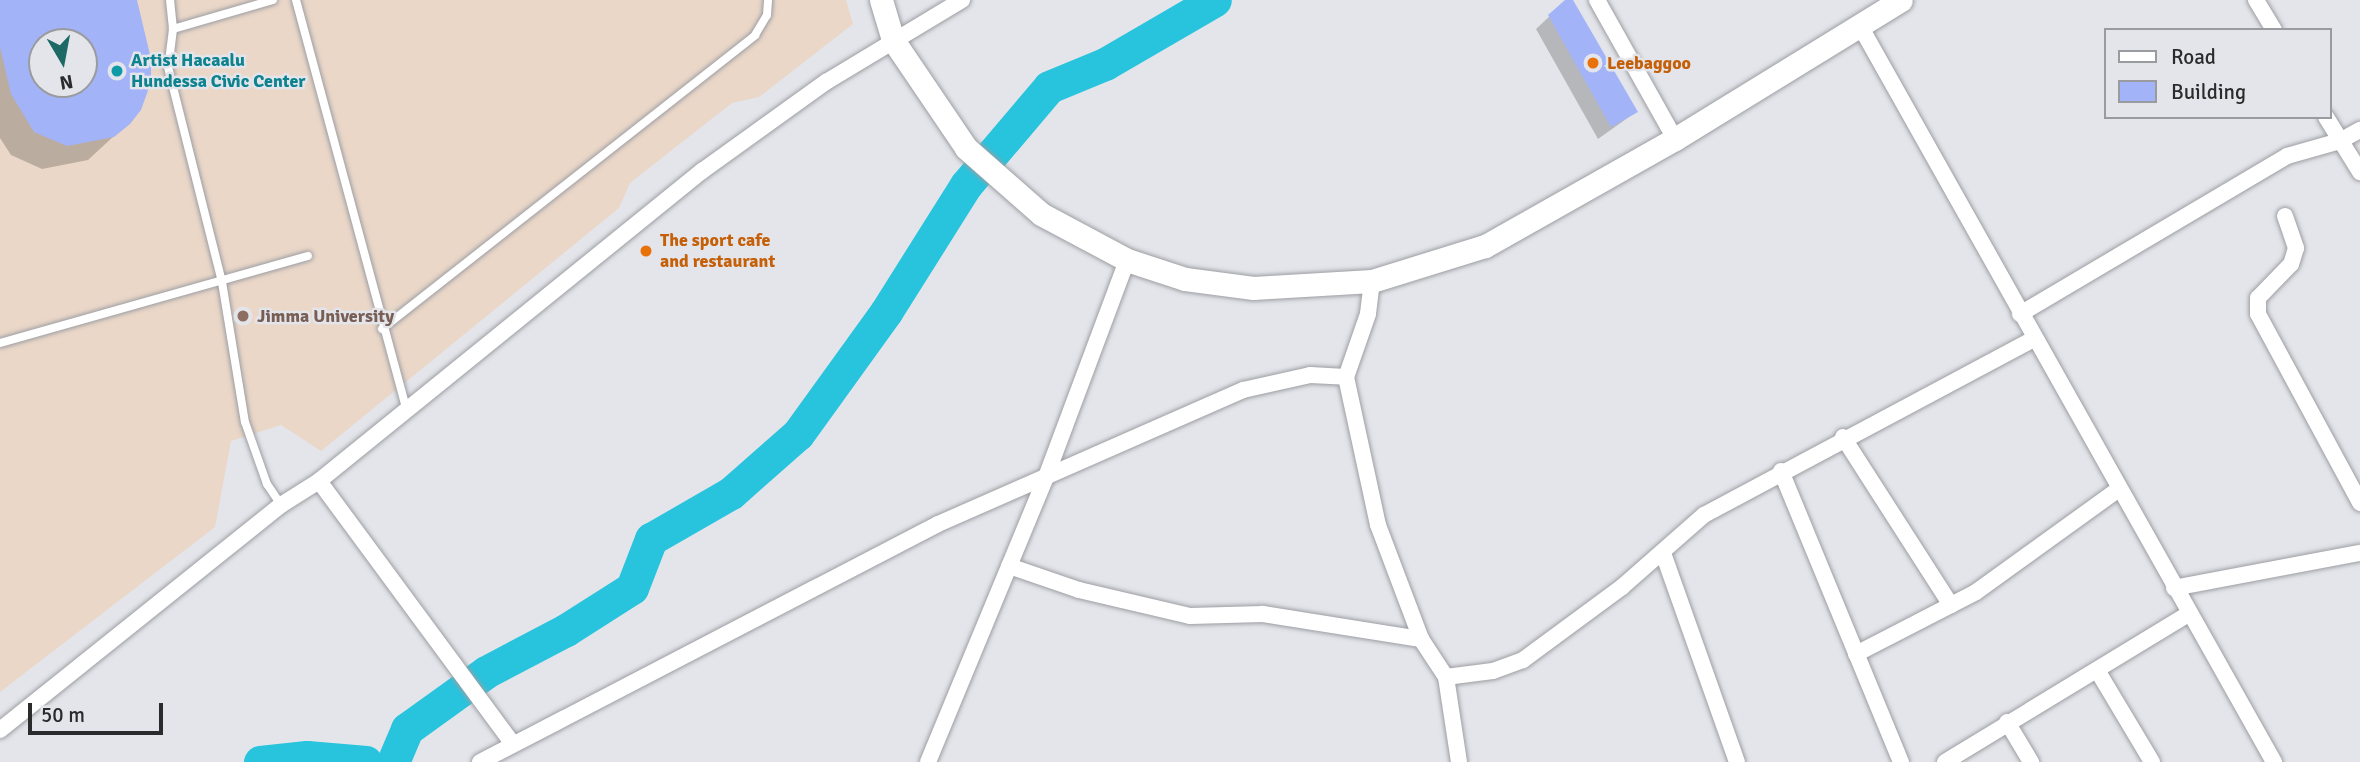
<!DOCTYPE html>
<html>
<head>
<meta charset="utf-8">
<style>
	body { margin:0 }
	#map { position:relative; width:2360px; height:762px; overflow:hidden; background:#e3e5ea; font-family:Signika,sans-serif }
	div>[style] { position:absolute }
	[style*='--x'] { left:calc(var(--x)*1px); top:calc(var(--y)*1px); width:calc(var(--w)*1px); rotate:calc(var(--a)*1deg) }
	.education>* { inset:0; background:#ead7c8 }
	.shadow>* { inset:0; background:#0003 }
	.river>* { height:33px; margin:-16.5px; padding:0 16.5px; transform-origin:16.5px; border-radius:16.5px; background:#28c3dd }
	.building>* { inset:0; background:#a3b3f8 }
	.roads { filter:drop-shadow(0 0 2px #9d9ea3) drop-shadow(0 0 2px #9d9ea3) }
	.lane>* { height:8px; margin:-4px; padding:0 4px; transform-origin:4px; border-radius:4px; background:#fff }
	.street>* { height:16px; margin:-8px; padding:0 8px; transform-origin:8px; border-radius:8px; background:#fff }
	.secondary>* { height:23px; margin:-11.5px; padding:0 11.5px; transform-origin:11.5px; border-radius:11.5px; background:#fff }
	.dots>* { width:19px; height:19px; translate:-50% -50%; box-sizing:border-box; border:4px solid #e3e5ea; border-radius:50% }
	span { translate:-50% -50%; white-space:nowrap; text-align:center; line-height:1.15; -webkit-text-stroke:5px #e3e5ea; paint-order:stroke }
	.culture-label { font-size:18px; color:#0d838f; font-weight:700 }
	.left { translate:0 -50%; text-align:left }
	.food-label { font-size:18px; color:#c56008; font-weight:700 }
	.education-label { font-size:18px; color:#785e54; font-weight:700 }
	.legend { position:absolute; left:2104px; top:28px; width:228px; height:91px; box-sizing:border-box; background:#e3e5ea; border:2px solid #999b9e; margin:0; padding:9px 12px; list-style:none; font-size:21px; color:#2b2b2d }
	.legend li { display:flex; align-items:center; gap:14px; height:35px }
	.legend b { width:35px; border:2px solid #999b9e }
	.north { position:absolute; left:28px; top:28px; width:70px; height:70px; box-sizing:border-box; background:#e3e5ea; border:2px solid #999b9e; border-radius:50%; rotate:170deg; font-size:19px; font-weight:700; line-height:28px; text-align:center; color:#2b2b2d }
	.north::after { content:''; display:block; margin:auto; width:24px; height:32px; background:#1c6966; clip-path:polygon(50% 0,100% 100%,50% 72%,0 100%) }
	.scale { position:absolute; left:28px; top:703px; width:135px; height:32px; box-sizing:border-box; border:4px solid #2b2b2d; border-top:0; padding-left:9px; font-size:21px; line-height:24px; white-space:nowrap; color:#2b2b2d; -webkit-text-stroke:5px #e3e5ea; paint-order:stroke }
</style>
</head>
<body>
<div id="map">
	<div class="education">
		<div style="clip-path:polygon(evenodd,0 0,846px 0,853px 24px,759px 97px,732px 103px,630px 183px,619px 208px,321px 451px,281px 425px,231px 441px,215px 527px,0 692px,0 0,42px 42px,84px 42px,84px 84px,42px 84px,42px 42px)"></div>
	</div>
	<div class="shadow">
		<div style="clip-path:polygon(evenodd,0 0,135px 0,150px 59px,146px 96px,128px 123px,88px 160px,42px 169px,11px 155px,0 138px,0 0,42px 42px,84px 42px,84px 84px,42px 84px,42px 42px)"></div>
		<div style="clip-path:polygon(1567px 0,1636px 112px,1598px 139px,1536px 29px)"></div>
	</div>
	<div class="river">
		<div style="--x:260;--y:762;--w:47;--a:-6.1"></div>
		<div style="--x:307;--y:757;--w:59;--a:4.8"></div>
		<div style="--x:393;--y:762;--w:36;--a:-67"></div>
		<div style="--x:407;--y:729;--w:97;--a:-35.8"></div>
		<div style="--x:486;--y:672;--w:90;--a:-27.7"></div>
		<div style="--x:566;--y:630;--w:78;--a:-32.5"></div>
		<div style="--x:632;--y:588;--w:53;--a:-68.8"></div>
		<div style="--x:651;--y:539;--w:92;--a:-29.9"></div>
		<div style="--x:731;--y:493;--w:89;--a:-41.4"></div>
		<div style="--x:798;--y:434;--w:150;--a:-54.2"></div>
		<div style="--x:886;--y:312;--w:150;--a:-57.8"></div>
		<div style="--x:966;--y:185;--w:128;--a:-49.7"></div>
		<div style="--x:1049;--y:87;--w:61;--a:-22.3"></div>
		<div style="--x:1105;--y:64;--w:127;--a:-30.2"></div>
	</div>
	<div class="building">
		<div style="clip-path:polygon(evenodd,0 0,137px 0,151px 59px,151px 82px,141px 110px,130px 124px,114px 137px,67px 146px,34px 132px,11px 94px,0 47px,0 0,42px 42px,84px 42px,84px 84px,42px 84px,42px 42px)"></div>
		<div style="clip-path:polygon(1565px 0,1573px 0,1638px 112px,1611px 127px,1548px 15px)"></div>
	</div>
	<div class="roads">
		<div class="lane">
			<div style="--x:170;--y:0;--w:29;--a:84"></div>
			<div style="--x:173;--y:29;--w:38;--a:97"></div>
			<div style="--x:168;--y:67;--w:222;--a:75.9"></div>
			<div style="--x:222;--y:282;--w:142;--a:80.7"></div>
			<div style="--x:245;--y:422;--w:66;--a:70.5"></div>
			<div style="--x:267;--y:484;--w:25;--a:56"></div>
			<div style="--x:296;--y:0;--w:423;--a:74.9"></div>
			<div style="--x:173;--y:29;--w:104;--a:-16.2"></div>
			<div style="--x:382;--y:329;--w:475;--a:-38.2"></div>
			<div style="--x:755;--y:35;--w:23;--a:-59"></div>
			<div style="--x:767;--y:15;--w:15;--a:-86"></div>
			<div style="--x:0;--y:343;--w:320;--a:-15.8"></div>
		</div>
		<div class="street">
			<div style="--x:1597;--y:0;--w:159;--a:60.7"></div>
			<div style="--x:2256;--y:0;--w:35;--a:59"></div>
			<div style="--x:1859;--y:24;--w:847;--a:60.65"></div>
			<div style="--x:2326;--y:117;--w:65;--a:58.3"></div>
			<div style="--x:2285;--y:216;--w:34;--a:71"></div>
			<div style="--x:2296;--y:248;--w:17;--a:107"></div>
			<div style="--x:2291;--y:264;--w:47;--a:134.1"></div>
			<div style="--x:2258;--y:298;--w:16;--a:90"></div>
			<div style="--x:2258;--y:314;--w:215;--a:61.6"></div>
			<div style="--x:1372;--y:281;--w:33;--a:97"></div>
			<div style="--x:1368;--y:314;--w:67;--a:109.2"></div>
			<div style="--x:1346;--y:377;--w:151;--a:77.8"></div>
			<div style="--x:1378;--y:525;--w:122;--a:69.3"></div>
			<div style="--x:1421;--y:639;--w:45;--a:56.7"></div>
			<div style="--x:1446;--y:677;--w:86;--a:81.3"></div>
			<div style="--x:2020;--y:314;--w:310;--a:-30.6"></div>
			<div style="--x:2287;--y:156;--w:55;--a:-15.8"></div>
			<div style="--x:2340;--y:141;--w:23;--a:-29"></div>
			<div style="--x:1843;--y:437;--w:200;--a:57.3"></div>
			<div style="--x:1781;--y:471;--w:315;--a:67.6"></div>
			<div style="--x:319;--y:481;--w:325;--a:53.6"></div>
			<div style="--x:1663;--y:553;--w:222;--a:70.5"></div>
			<div style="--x:1009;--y:566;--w:74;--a:18.9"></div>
			<div style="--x:1079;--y:590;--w:114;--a:13.2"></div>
			<div style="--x:1190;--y:616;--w:73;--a:-1.6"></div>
			<div style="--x:1263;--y:614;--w:160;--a:9"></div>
			<div style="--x:2174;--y:588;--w:189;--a:-10.7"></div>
			<div style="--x:1856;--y:654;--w:135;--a:-27.3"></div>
			<div style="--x:1976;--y:592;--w:176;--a:-35.8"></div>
			<div style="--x:2097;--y:670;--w:107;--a:59.1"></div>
			<div style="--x:1446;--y:677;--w:47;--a:-7.3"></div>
			<div style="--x:1493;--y:671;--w:32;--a:-20"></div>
			<div style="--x:1523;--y:660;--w:123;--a:-36.4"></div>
			<div style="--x:1622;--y:587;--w:109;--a:-41.3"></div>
			<div style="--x:1704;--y:515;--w:375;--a:-28.1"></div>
			<div style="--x:2007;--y:722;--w:47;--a:59"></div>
			<div style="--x:0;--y:730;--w:360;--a:-38.7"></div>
			<div style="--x:281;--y:505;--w:45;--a:-32.3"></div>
			<div style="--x:319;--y:481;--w:493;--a:-39"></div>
			<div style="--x:702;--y:171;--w:153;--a:-35.7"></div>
			<div style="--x:826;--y:82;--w:159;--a:-31.1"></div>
			<div style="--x:480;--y:762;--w:516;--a:-27.46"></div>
			<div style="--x:938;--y:524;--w:333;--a:-23.7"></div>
			<div style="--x:1243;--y:390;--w:69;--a:-12.6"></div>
			<div style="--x:1310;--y:375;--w:36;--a:3"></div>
			<div style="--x:928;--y:762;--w:308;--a:-67.5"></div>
			<div style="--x:1046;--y:477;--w:232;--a:-69.5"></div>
			<div style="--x:1945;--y:762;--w:285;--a:-31.3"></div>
		</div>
		<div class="secondary">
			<div style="--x:881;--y:0;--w:42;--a:73.3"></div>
			<div style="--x:893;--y:40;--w:130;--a:55.9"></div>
			<div style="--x:966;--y:148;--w:100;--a:41.3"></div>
			<div style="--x:1041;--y:214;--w:98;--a:28.1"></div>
			<div style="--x:1127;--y:260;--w:61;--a:18.1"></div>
			<div style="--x:1185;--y:279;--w:69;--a:7.5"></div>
			<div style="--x:1253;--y:288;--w:119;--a:-3.4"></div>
			<div style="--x:1372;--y:281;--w:118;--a:-17.2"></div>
			<div style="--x:1485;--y:246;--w:218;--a:-29.4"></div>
			<div style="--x:1675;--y:139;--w:265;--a:-31.6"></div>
		</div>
	</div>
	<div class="dots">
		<div style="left:1593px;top:63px;background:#e8710a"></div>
		<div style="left:117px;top:71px;background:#0f9aa8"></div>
		<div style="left:646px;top:251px;background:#e8710a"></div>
		<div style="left:243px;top:316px;background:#8d6e63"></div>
	</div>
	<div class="culture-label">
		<span class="left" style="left:131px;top:71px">Artist Hacaalu<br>Hundessa Civic Center</span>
	</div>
	<div class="food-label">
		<span class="left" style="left:1607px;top:63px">Leebaggoo</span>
		<span class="left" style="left:660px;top:251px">The sport cafe<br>and restaurant</span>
	</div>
	<div class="education-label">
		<span class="left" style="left:257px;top:316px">Jimma University</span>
	</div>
	<ul class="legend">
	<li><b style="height:9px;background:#fff"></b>Road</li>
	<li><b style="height:19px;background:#a3b3f8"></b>Building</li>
	</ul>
	<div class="north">N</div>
	<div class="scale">50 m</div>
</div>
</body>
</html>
